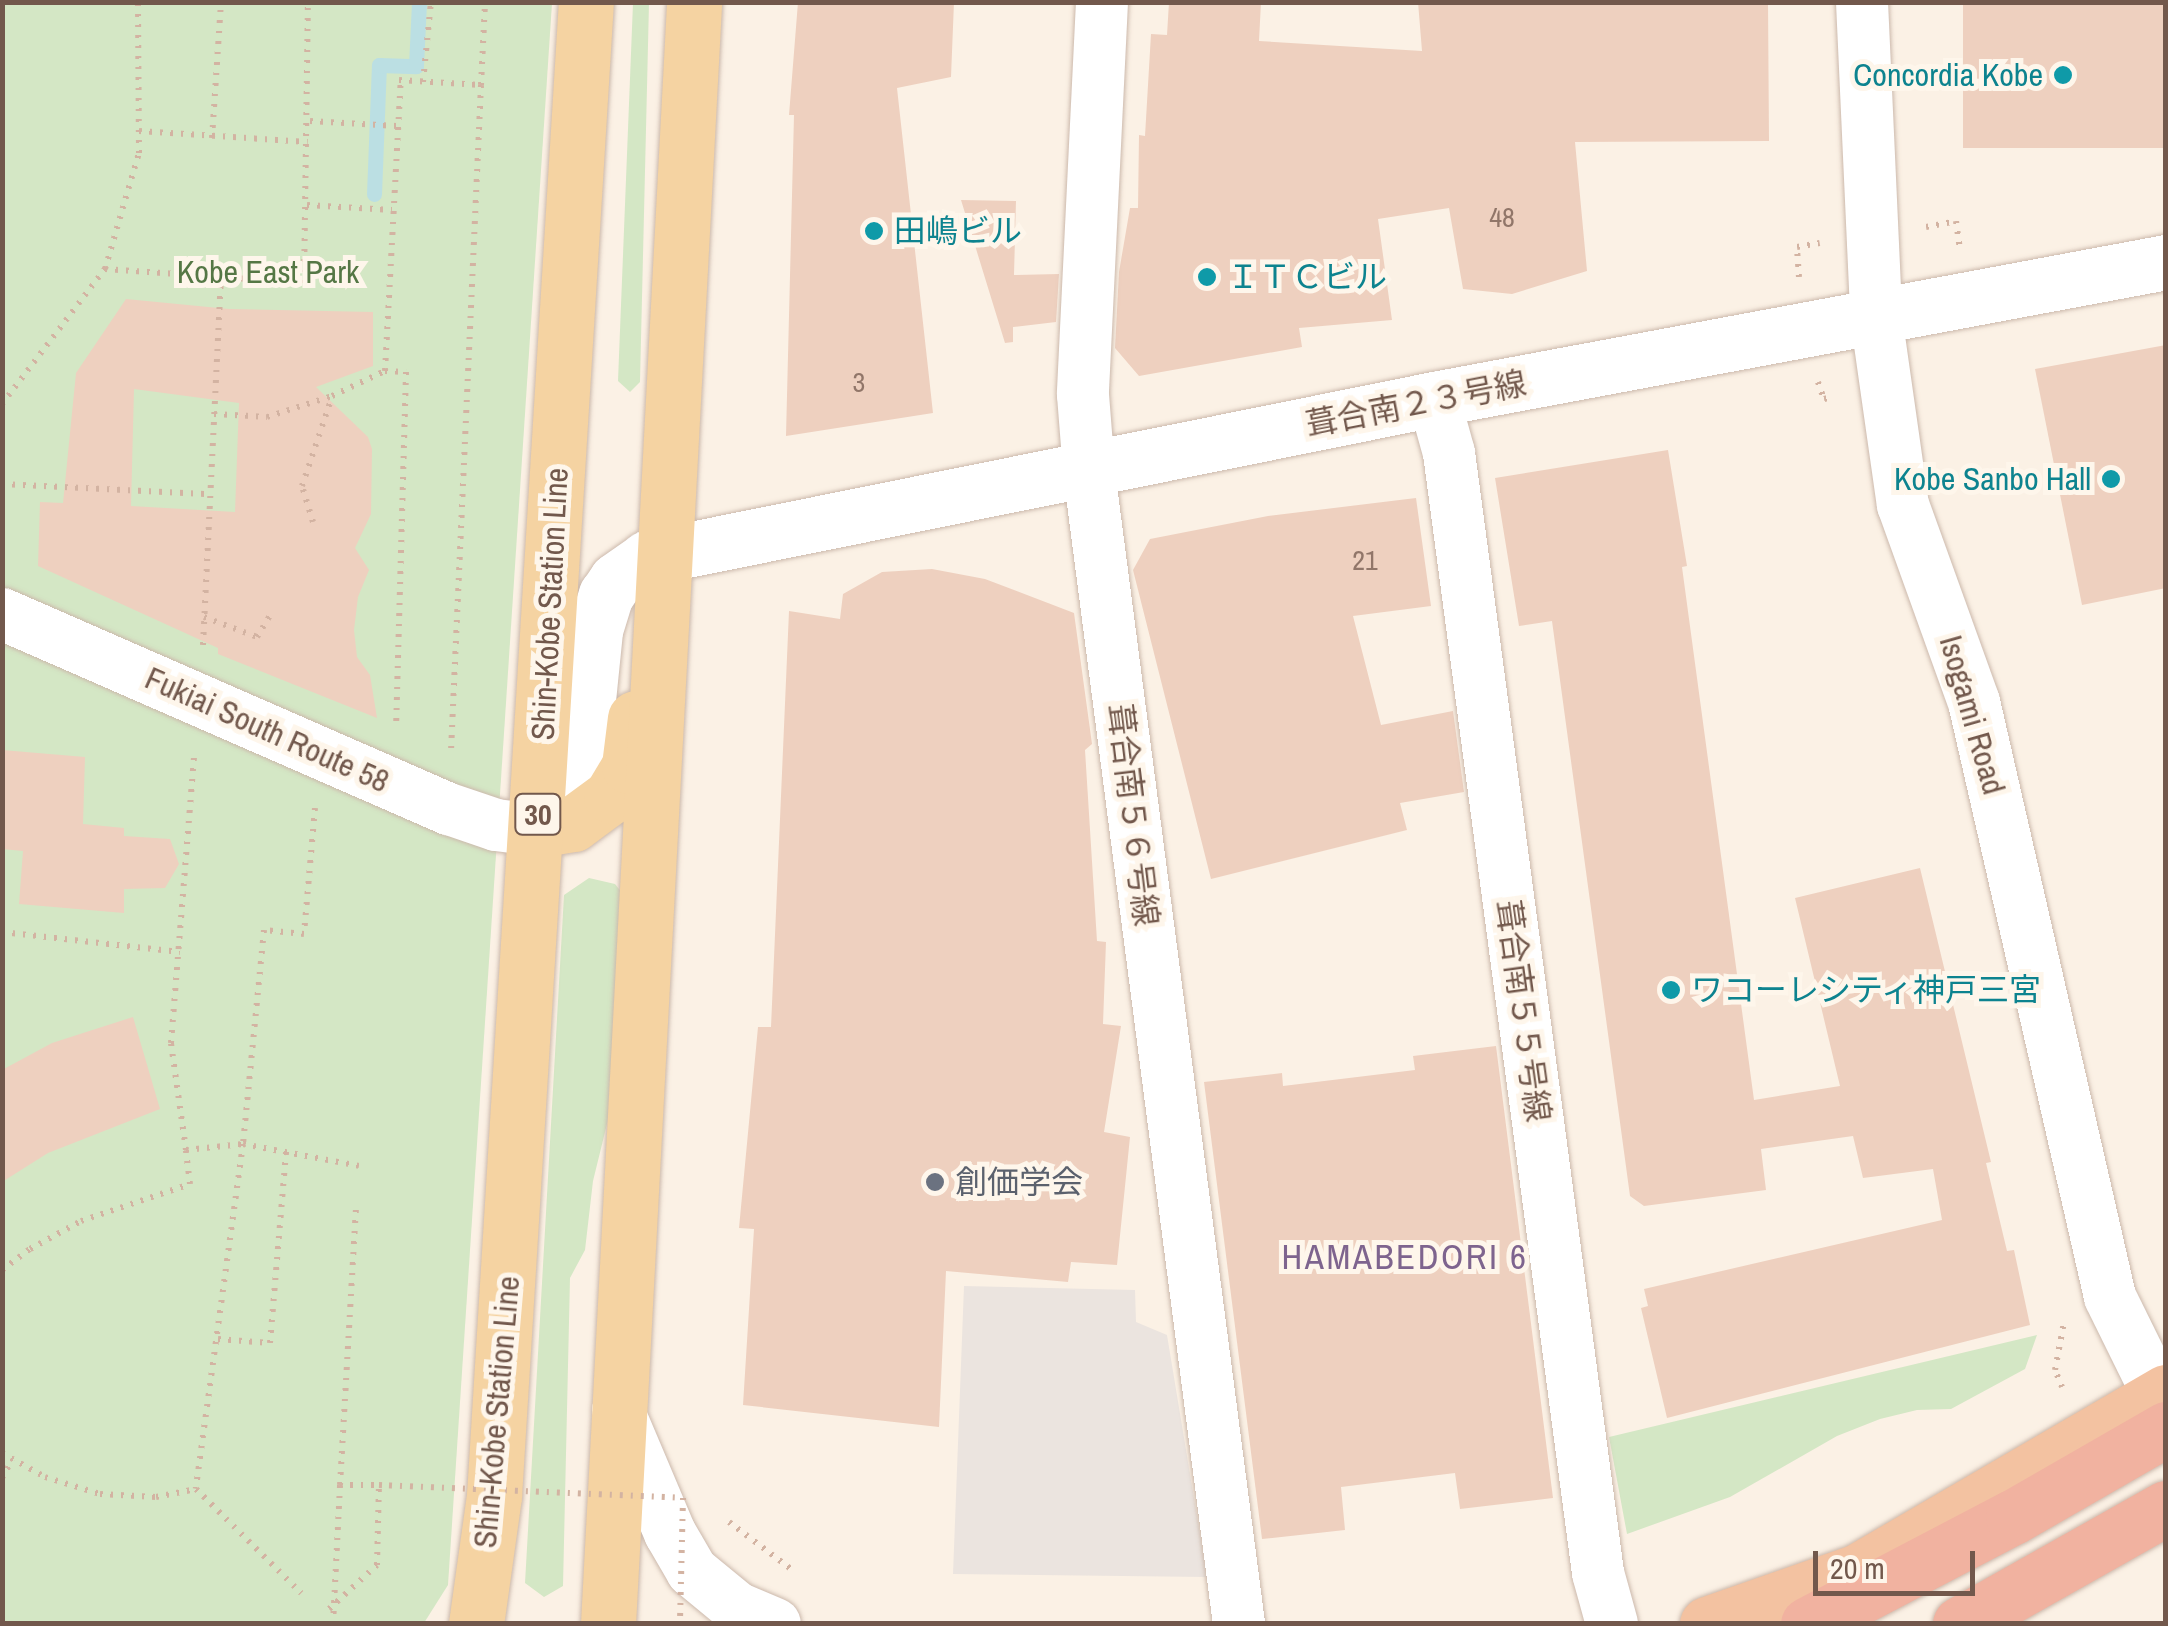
<!DOCTYPE html>
<html>
<head>
<meta charset="utf-8">
<style>
	body { margin:0 }
	#map { position:relative; width:2168px; height:1626px; overflow:hidden; background:#fbf1e5; font-family:"Archivo Narrow","Noto Sans JP",sans-serif }
	div>[style] { position:absolute }
	[style*='--x'] { left:calc(var(--x)*1px); top:calc(var(--y)*1px); width:calc(var(--w)*1px); rotate:calc(var(--a)*1deg) }
	.industrial>* { inset:0; background:#ebe4df }
	.green>* { inset:0; background:#d4e7c5 }
	.stream>* { height:15px; margin:-7.5px; padding:0 7.5px; transform-origin:7.5px; border-radius:7.5px; background:#bbdfe3 }
	.building>* { inset:0; background:#eed0bf; transform-origin:0 0 }
	.path>* { height:6px; margin-top:-3px; transform-origin:0; background:repeating-linear-gradient(90deg,#d3b3a2 0 2.5px,transparent 0 10.5px) }
	.roads { filter:drop-shadow(0 0 2px #ccb9ac) drop-shadow(0 0 2px #ccb9ac) }
	.minor>* { height:52px; margin:-26px; padding:0 26px; transform-origin:26px; border-radius:26px; background:#fff }
	.tertiary>* { height:55px; margin:-27.5px; padding:0 27.5px; transform-origin:27.5px; border-radius:27.5px; background:#fff }
	.primary>* { height:55px; margin:-27.5px; padding:0 27.5px; transform-origin:27.5px; border-radius:27.5px; background:#f5d3a2 }
	.trunk>* { height:55px; margin:-27.5px; padding:0 27.5px; transform-origin:27.5px; border-radius:27.5px; background:#f3c2a1 }
	.motorway>* { height:55px; margin:-27.5px; padding:0 27.5px; transform-origin:27.5px; border-radius:27.5px; background:#f1b2a0 }
	.path-bridge>* { height:6px; margin-top:-3px; transform-origin:0; background:repeating-linear-gradient(90deg,#d3b3a2 0 2.5px,transparent 0 10.5px) }
	.dots>* { width:28px; height:28px; translate:-50% -50%; box-sizing:border-box; border:5px solid #fef6eb; border-radius:50% }
	span { translate:-50% -50%; white-space:nowrap; text-align:center; line-height:1.15; -webkit-text-stroke:10px #fef6eb; paint-order:stroke }
	.number-label { font-size:28px; color:#917669 }
	.number-label span { -webkit-text-stroke-width:0 }
	.shield-label span { padding:2px 8px; background:#fef6eb; border:2px solid; border-radius:8px; -webkit-text-stroke-width:0 }
	.shield-label { font-size:30px; color:#72584c; font-weight:700 }
	.culture-label { font-size:32px; color:#0d838f }
	.right { translate:-100% -50%; text-align:right }
	.left { translate:0 -50%; text-align:left }
	.park-label { font-size:32px; color:#557745 }
	.street-label { font-size:32px; color:#72584c }
	.worship-label { font-size:32px; color:#5b616d }
	.neighbourhood-label { font-size:35px; color:#7e648e; letter-spacing:2.5px }
	.frame { position:absolute; inset:0; border:5px solid #72584c; pointer-events:none }
	.scale { position:absolute; left:1813px; top:1551px; width:162px; height:45px; box-sizing:border-box; border:5px solid #72584c; border-top:0; padding-left:12px; font-size:30px; line-height:35px; white-space:nowrap; color:#72584c; -webkit-text-stroke:8px #fef6eb; paint-order:stroke }
</style>
</head>
<body>
<div id="map">
	<div class="industrial">
		<div style="clip-path:polygon(964px 1286px,1135px 1290px,1136px 1322px,1167px 1335px,1207px 1577px,953px 1574px)"></div>
	</div>
	<div class="green">
		<div style="clip-path:polygon(3px 3px,552px 3px,448px 1585px,424px 1623px,3px 1624px)"></div>
		<div style="clip-path:polygon(633px 3px,649px 3px,640px 382px,630px 392px,618px 381px)"></div>
		<div style="clip-path:polygon(589px 878px,615px 884px,635px 909px,618px 1079px,593px 1181px,585px 1250px,570px 1278px,563px 1586px,544px 1597px,525px 1583px,564px 895px)"></div>
		<div style="clip-path:polygon(2037px 1335px,2025px 1369px,1951px 1409px,1917px 1410px,1880px 1419px,1837px 1436px,1730px 1497px,1627px 1534px,1609px 1437px)"></div>
	</div>
	<div class="stream">
		<div style="--x:374;--y:194;--w:129;--a:-87.8"></div>
		<div style="--x:379;--y:65;--w:37;--a:2"></div>
		<div style="--x:416;--y:66;--w:64;--a:-87.3"></div>
	</div>
	<div class="building">
		<div style="clip-path:polygon(798px 2px,954px 2px,951px 77px,897px 88px,933px 413px,786px 436px,794px 115px,789px 115px)"></div>
		<div style="clip-path:polygon(1169px 2px,1261px 2px,1259px 41px,1422px 51px,1418px 2px,1768px 2px,1769px 141px,1575px 142px,1587px 271px,1512px 294px,1463px 289px,1449px 208px,1378px 219px,1392px 320px,1299px 328px,1302px 347px,1139px 376px,1115px 348px,1119px 272px,1130px 208px,1138px 208px,1139px 135px,1145px 136px,1151px 34px,1167px 35px)"></div>
		<div style="left:1963px;top:2px;width:203px;height:146px"></div>
		<div style="clip-path:polygon(961px 200px,1016px 201px,1014px 275px,1059px 274px,1056px 322px,1013px 327px,1013px 342px,1005px 343px)"></div>
		<div style="clip-path:polygon(evenodd,126px 299px,229px 309px,373px 312px,373px 366px,316px 387px,368px 437px,372px 449px,371px 514px,355px 548px,369px 570px,358px 597px,354px 630px,357px 657px,370px 675px,377px 718px,218px 654px,218px 648px,38px 566px,40px 502px,63px 503px,76px 373px,126px 299px,134px 389px,239px 403px,235px 512px,131px 506px,134px 389px)"></div>
		<div style="clip-path:polygon(2166px 345px,2166px 588px,2082px 605px,2035px 369px)"></div>
		<div style="clip-path:polygon(1668px 450px,1687px 566px,1682px 567px,1754px 1100px,1840px 1086px,1795px 898px,1920px 868px,1991px 1162px,1986px 1163px,2007px 1251px,2014px 1250px,2030px 1325px,1667px 1418px,1641px 1308px,1648px 1306px,1644px 1289px,1942px 1220px,1933px 1169px,1863px 1178px,1853px 1136px,1761px 1149px,1766px 1190px,1644px 1206px,1630px 1196px,1552px 621px,1519px 626px,1495px 478px)"></div>
		<div style="clip-path:polygon(1416px 498px,1431px 606px,1353px 616px,1381px 725px,1453px 711px,1464px 792px,1400px 803px,1407px 830px,1211px 879px,1133px 570px,1150px 539px,1268px 516px)"></div>
		<div style="clip-path:polygon(932px 569px,985px 579px,1074px 613px,1092px 744px,1085px 750px,1097px 941px,1106px 942px,1103px 1024px,1121px 1026px,1104px 1132px,1130px 1137px,1117px 1265px,1071px 1262px,1068px 1282px,946px 1271px,939px 1427px,743px 1405px,754px 1229px,739px 1228px,758px 1027px,771px 1027px,789px 611px,840px 619px,843px 594px,882px 572px)"></div>
		<div style="clip-path:polygon(2px 750px,85px 757px,83px 824px,124px 828px,124px 836px,170px 839px,179px 864px,165px 888px,124px 889px,124px 913px,19px 904px,23px 851px,2px 849px)"></div>
		<div style="clip-path:polygon(133px 1017px,160px 1109px,48px 1153px,2px 1182px,2px 1070px,52px 1043px)"></div>
		<div style="clip-path:polygon(1496px 1046px,1553px 1498px,1460px 1509px,1455px 1473px,1341px 1487px,1345px 1530px,1262px 1539px,1204px 1082px,1282px 1073px,1283px 1086px,1415px 1070px,1413px 1056px)"></div>
	</div>
	<div class="path">
		<div style="--x:399;--y:80;--w:82;--a:3.5"></div>
		<div style="--x:481;--y:85;--w:666;--a:92.58"></div>
		<div style="--x:423;--y:82;--w:80;--a:-84.3"></div>
		<div style="--x:481;--y:85;--w:83;--a:-87.2"></div>
		<div style="--x:310;--y:121;--w:87;--a:3.3"></div>
		<div style="--x:139;--y:131;--w:169;--a:3.7"></div>
		<div style="--x:212;--y:138;--w:136;--a:-86.2"></div>
		<div style="--x:307;--y:205;--w:85;--a:3.4"></div>
		<div style="--x:1926;--y:227;--w:31;--a:-11"></div>
		<div style="--x:1956;--y:221;--w:27;--a:82"></div>
		<div style="--x:105;--y:269;--w:199;--a:4"></div>
		<div style="--x:304;--y:283;--w:281;--a:-89.2"></div>
		<div style="--x:1799;--y:277;--w:30;--a:-94"></div>
		<div style="--x:1797;--y:247;--w:23;--a:-10"></div>
		<div style="--x:385;--y:371;--w:291;--a:-86.9"></div>
		<div style="--x:1818;--y:382;--w:18;--a:71"></div>
		<div style="--x:1824;--y:399;--w:9;--a:-13"></div>
		<div style="--x:2;--y:404;--w:170;--a:-52.7"></div>
		<div style="--x:105;--y:269;--w:121;--a:-73.7"></div>
		<div style="--x:139;--y:153;--w:151;--a:-90.4"></div>
		<div style="--x:214;--y:414;--w:53;--a:3.2"></div>
		<div style="--x:267;--y:417;--w:68;--a:-17.9"></div>
		<div style="--x:332;--y:396;--w:59;--a:-25.3"></div>
		<div style="--x:385;--y:371;--w:21;--a:3"></div>
		<div style="--x:406;--y:372;--w:355;--a:91.6"></div>
		<div style="--x:2;--y:484;--w:208;--a:2.8"></div>
		<div style="--x:313;--y:522;--w:38;--a:-107"></div>
		<div style="--x:302;--y:486;--w:94;--a:-71.4"></div>
		<div style="--x:204;--y:617;--w:57;--a:20.7"></div>
		<div style="--x:257;--y:637;--w:31;--a:-59"></div>
		<div style="--x:203;--y:645;--w:368;--a:-87.2"></div>
		<div style="--x:315;--y:808;--w:126;--a:95"></div>
		<div style="--x:304;--y:934;--w:40;--a:-174.3"></div>
		<div style="--x:264;--y:930;--w:215;--a:95.6"></div>
		<div style="--x:243;--y:1144;--w:118;--a:10.7"></div>
		<div style="--x:2;--y:932;--w:179;--a:6.4"></div>
		<div style="--x:186;--y:1150;--w:108;--a:-98"></div>
		<div style="--x:171;--y:1043;--w:289;--a:-85.4"></div>
		<div style="--x:2;--y:1270;--w:35;--a:-37"></div>
		<div style="--x:30;--y:1249;--w:58;--a:-28.8"></div>
		<div style="--x:81;--y:1221;--w:115;--a:-18.7"></div>
		<div style="--x:190;--y:1184;--w:34;--a:-97"></div>
		<div style="--x:186;--y:1150;--w:57;--a:-6"></div>
		<div style="--x:243;--y:1144;--w:348;--a:97.8"></div>
		<div style="--x:218;--y:1339;--w:52;--a:4.4"></div>
		<div style="--x:270;--y:1343;--w:192;--a:-85.2"></div>
		<div style="--x:2062;--y:1387;--w:18;--a:-112"></div>
		<div style="--x:2055;--y:1370;--w:49;--a:-79.4"></div>
		<div style="--x:2;--y:1453;--w:49;--a:29.2"></div>
		<div style="--x:45;--y:1477;--w:58;--a:17.2"></div>
		<div style="--x:100;--y:1494;--w:56;--a:3.1"></div>
		<div style="--x:156;--y:1497;--w:41;--a:-11.3"></div>
		<div style="--x:2;--y:1478;--w:21;--a:-61"></div>
		<div style="--x:340;--y:1485;--w:277;--a:-86.7"></div>
		<div style="--x:196;--y:1489;--w:148;--a:44.7"></div>
		<div style="--x:729;--y:1522;--w:78;--a:37.2"></div>
		<div style="--x:329;--y:1609;--w:65;--a:-42.5"></div>
		<div style="--x:377;--y:1565;--w:80;--a:-88.6"></div>
	</div>
	<div class="roads">
		<div class="minor">
			<div style="--x:1102;--y:2;--w:393;--a:92.8"></div>
			<div style="--x:1083;--y:395;--w:77;--a:85.5"></div>
			<div style="--x:1089;--y:472;--w:1162;--a:82.58"></div>
			<div style="--x:1862;--y:2;--w:314;--a:87.4"></div>
			<div style="--x:1876;--y:316;--w:191;--a:81.9"></div>
			<div style="--x:1903;--y:505;--w:209;--a:70.2"></div>
			<div style="--x:1974;--y:702;--w:610;--a:77.12"></div>
			<div style="--x:2110;--y:1297;--w:127;--a:63.8"></div>
			<div style="--x:1434;--y:399;--w:56;--a:74.5"></div>
			<div style="--x:1449;--y:453;--w:1130;--a:82.42"></div>
			<div style="--x:1598;--y:1573;--w:53;--a:74.6"></div>
			<div style="--x:2;--y:614;--w:488;--a:23.6"></div>
			<div style="--x:449;--y:809;--w:50;--a:18.8"></div>
			<div style="--x:496;--y:825;--w:40;--a:7.1"></div>
			<div style="--x:618;--y:1410;--w:134;--a:67.1"></div>
			<div style="--x:670;--y:1533;--w:44;--a:59.9"></div>
			<div style="--x:692;--y:1571;--w:58;--a:39.4"></div>
			<div style="--x:737;--y:1608;--w:41;--a:22.8"></div>
		</div>
		<div class="tertiary">
			<div style="--x:538;--y:805;--w:37;--a:-41"></div>
			<div style="--x:566;--y:781;--w:36;--a:-62"></div>
			<div style="--x:583;--y:749;--w:120;--a:-84.2"></div>
			<div style="--x:595;--y:630;--w:37;--a:-73"></div>
			<div style="--x:606;--y:595;--w:18;--a:-56"></div>
			<div style="--x:616;--y:580;--w:38;--a:-35"></div>
			<div style="--x:647;--y:558;--w:803;--a:-11.42"></div>
			<div style="--x:1434;--y:399;--w:745;--a:-10.6"></div>
		</div>
		<div class="primary">
			<div style="--x:536;--y:830;--w:37;--a:-9"></div>
			<div style="--x:573;--y:824;--w:47;--a:-36.4"></div>
			<div style="--x:611;--y:796;--w:35;--a:-59"></div>
			<div style="--x:629;--y:766;--w:48;--a:-82.9"></div>
			<div style="--x:476;--y:1624;--w:129;--a:-82"></div>
			<div style="--x:494;--y:1496;--w:1497;--a:-86.48"></div>
			<div style="--x:608;--y:1624;--w:1624;--a:-86.96"></div>
		</div>
		<div class="trunk">
			<div style="--x:1707;--y:1624;--w:160;--a:-19.3"></div>
			<div style="--x:1858;--y:1571;--w:356;--a:-30.2"></div>
		</div>
		<div class="motorway">
			<div style="--x:1808;--y:1624;--w:231;--a:-27.6"></div>
			<div style="--x:2013;--y:1517;--w:177;--a:-29.9"></div>
			<div style="--x:1960;--y:1624;--w:236;--a:-29.4"></div>
		</div>
	</div>
	<div class="path-bridge">
		<div style="--x:333;--y:1624;--w:139;--a:-87.1"></div>
		<div style="--x:340;--y:1485;--w:39;--a:0"></div>
		<div style="--x:379;--y:1485;--w:304;--a:2.4"></div>
		<div style="--x:683;--y:1498;--w:126;--a:91.4"></div>
	</div>
	<div class="dots">
		<div style="left:2063px;top:75px;background:#0f9aa8"></div>
		<div style="left:874px;top:231px;background:#0f9aa8"></div>
		<div style="left:1207px;top:277px;background:#0f9aa8"></div>
		<div style="left:2111px;top:479px;background:#0f9aa8"></div>
		<div style="left:1671px;top:990px;background:#0f9aa8"></div>
		<div style="left:935px;top:1182px;background:#6b7280"></div>
	</div>
	<div class="number-label">
		<span style="left:1502px;top:217px">48</span>
		<span style="left:859px;top:382px">3</span>
		<span style="left:1365px;top:560px">21</span>
	</div>
	<div class="shield-label">
		<span style="left:538px;top:814px">30</span>
	</div>
	<div class="culture-label">
		<span class="right" style="left:2043px;top:75px">Concordia Kobe</span>
		<span class="left" style="left:894px;top:231px">田嶋ビル</span>
		<span class="left" style="left:1227px;top:277px">ＩＴＣビル</span>
		<span class="right" style="left:2091px;top:479px">Kobe Sanbo Hall</span>
		<span class="left" style="left:1691px;top:990px">ワコーレシティ神戸三宮</span>
	</div>
	<div class="park-label">
		<span style="left:268px;top:272px">Kobe East Park</span>
	</div>
	<div class="street-label">
		<span style="left:1416px;top:404px;rotate:-11deg">葺合南２３号線</span>
		<span style="left:550px;top:604px;rotate:-87deg">Shin-Kobe Station Line</span>
		<span style="left:1972px;top:715px;rotate:74deg">Isogami Road</span>
		<span style="left:267px;top:730px;rotate:24deg">Fukiai South Route 58</span>
		<span style="left:1133px;top:815px;rotate:83deg">葺合南５６号線</span>
		<span style="left:1523px;top:1011px;rotate:82deg">葺合南５５号線</span>
		<span style="left:497px;top:1412px;rotate:-85deg">Shin-Kobe Station Line</span>
	</div>
	<div class="worship-label">
		<span class="left" style="left:955px;top:1182px">創価学会</span>
	</div>
	<div class="neighbourhood-label">
		<span style="left:1405px;top:1257px">HAMABEDORI 6</span>
	</div>
	<div class="frame"></div>
	<div class="scale">20 m</div>
</div>
</body>
</html>
